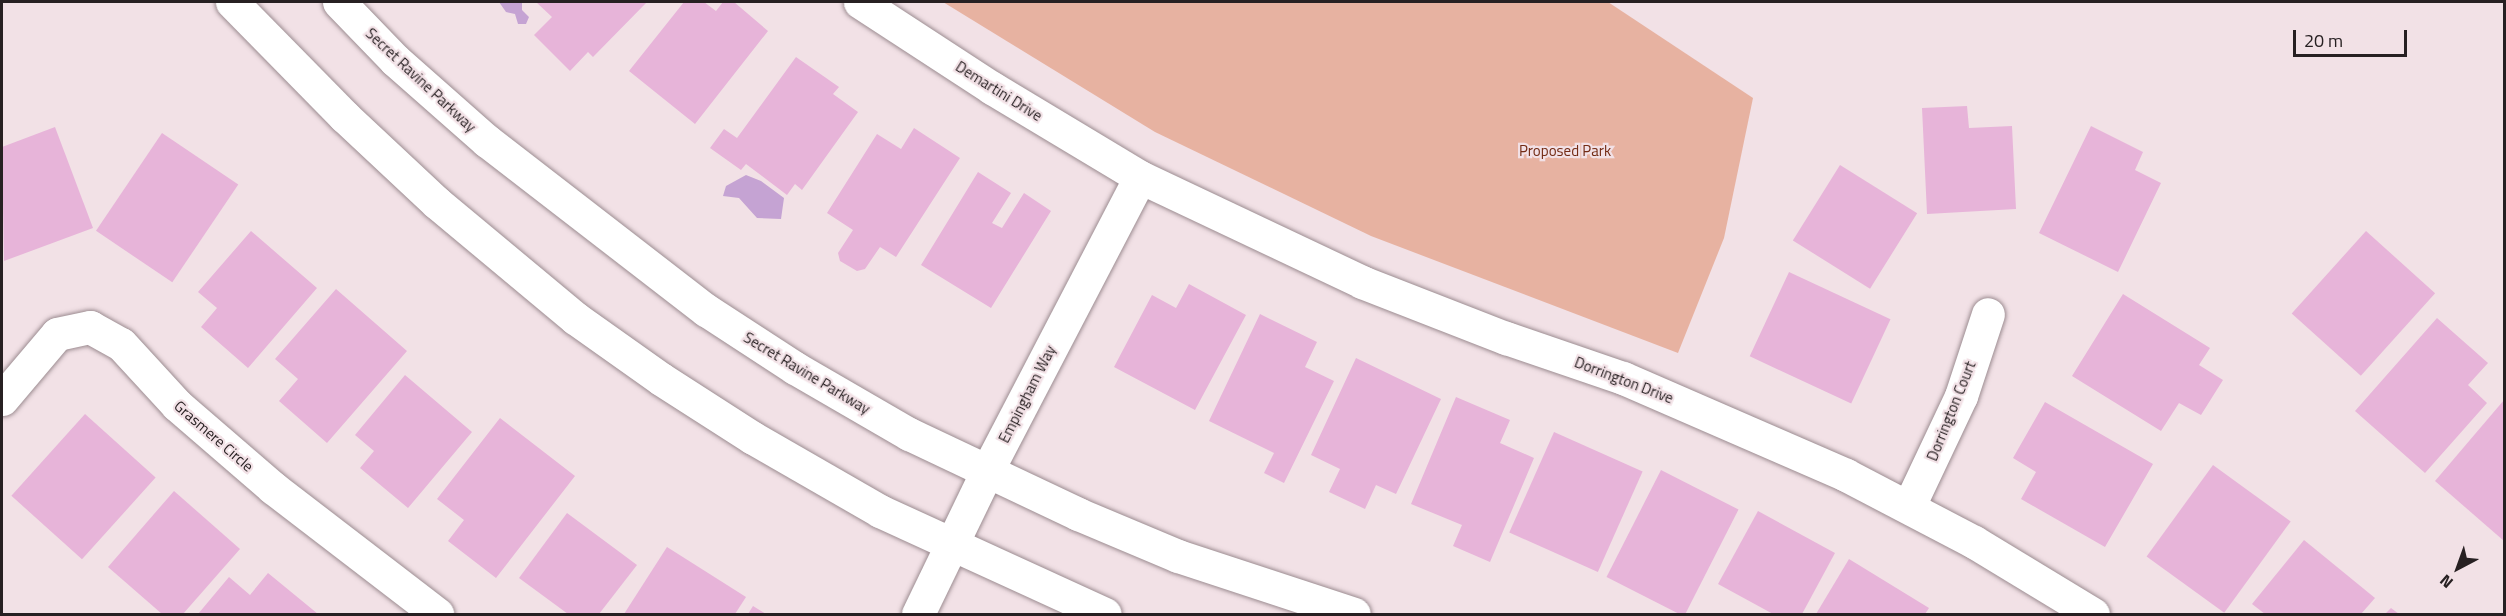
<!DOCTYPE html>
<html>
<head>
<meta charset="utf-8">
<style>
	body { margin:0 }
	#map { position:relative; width:2506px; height:616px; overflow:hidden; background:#f2e1e6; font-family:"Titillium Web",sans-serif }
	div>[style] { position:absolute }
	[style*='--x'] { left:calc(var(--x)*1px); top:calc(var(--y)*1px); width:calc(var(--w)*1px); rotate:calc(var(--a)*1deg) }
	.green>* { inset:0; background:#e7b2a1 }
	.water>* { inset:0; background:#c5a3d3 }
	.building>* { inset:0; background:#e7b4d9; transform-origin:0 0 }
	.roads { filter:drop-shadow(0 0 2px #9c8c91) drop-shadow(0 0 2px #9c8c91) }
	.street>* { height:33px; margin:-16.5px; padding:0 16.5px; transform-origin:16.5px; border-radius:16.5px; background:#fff }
	.secondary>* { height:33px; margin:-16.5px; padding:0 16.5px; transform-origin:16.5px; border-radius:16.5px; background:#fff }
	span { translate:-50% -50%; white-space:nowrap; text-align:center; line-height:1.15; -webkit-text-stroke:4.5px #f2e1e6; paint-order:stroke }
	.street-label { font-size:15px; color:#272022 }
	.park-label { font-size:15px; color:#732b14 }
	.frame { position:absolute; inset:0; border:3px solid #272022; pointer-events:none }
	.north { position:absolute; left:2428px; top:538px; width:60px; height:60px; -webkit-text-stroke:4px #f2e1e6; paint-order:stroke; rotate:221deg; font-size:16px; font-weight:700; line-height:24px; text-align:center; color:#272022 }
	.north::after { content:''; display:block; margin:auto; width:21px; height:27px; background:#272022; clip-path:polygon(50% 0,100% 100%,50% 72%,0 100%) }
	.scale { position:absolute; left:2293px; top:30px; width:114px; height:27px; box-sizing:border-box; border:3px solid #272022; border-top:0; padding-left:8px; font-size:18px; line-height:21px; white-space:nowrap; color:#272022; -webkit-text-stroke:4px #f2e1e6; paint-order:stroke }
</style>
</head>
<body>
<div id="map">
	<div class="green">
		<div style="clip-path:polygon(943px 2px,1608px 2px,1753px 98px,1724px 238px,1678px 353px,1371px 236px,1155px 132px)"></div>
	</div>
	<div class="water">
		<div style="clip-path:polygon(499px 2px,522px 2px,522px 10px,529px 17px,526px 24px,518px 24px,515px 14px,506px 12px)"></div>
		<div style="clip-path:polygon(746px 175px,761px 181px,784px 198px,781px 219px,757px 218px,739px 198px,723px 196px,726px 186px)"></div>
	</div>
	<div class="building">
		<div style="clip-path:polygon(536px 2px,647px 2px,593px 57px,588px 52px,570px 71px,534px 35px,552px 17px)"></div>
		<div style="clip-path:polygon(684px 2px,704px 2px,716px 11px,723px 2px,734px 2px,768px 31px,695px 124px,629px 71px)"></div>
		<div style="clip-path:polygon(796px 57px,839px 87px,833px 94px,858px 112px,802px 190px,795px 184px,787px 195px,746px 164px,741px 170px,710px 148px,724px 129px,737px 138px)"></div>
		<div style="clip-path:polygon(1967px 106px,1969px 128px,2012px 126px,2016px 209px,1927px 214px,1922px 108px)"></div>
		<div style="clip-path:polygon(2091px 126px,2143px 152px,2135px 170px,2161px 183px,2118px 272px,2039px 233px)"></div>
		<div style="clip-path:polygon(55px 127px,93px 228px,4px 261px,2px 147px)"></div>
		<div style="clip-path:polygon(914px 128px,960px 158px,896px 257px,880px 247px,865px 269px,857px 271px,840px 261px,838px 253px,853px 230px,827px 213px,877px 134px,901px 149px)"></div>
		<div style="left:162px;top:133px;width:92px;height:118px;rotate:34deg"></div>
		<div style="left:1840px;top:165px;width:91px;height:89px;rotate:32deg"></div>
		<div style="clip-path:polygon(978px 172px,1011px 193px,992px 223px,1002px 228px,1024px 193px,1051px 211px,991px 308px,921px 265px)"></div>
		<div style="clip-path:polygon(251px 231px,317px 288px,248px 368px,201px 327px,217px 308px,198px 292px)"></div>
		<div style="left:2366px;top:231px;width:93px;height:111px;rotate:42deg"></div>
		<div style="left:1789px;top:272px;width:112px;height:93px;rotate:25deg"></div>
		<div style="clip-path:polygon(1189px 284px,1246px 315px,1195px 410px,1114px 367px,1152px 295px,1176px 308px)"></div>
		<div style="clip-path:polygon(336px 289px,407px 351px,327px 443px,279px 401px,298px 379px,275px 359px)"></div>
		<div style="clip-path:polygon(2123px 294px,2210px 348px,2199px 365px,2223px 380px,2201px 415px,2179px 403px,2161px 431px,2072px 376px)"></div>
		<div style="clip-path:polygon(1260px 314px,1317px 342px,1305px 367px,1334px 381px,1284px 483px,1264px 473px,1274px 453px,1209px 421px)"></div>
		<div style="clip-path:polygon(2437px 318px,2488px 363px,2468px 385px,2487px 403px,2425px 473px,2355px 411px)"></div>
		<div style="clip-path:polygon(1356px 358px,1441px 399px,1396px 494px,1376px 485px,1365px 509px,1329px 492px,1340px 469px,1311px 455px)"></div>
		<div style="clip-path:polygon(405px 375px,472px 432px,408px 508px,360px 468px,374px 451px,355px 435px)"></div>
		<div style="clip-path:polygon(1456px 397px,1510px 420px,1500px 443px,1534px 458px,1490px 562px,1453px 546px,1462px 525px,1411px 504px)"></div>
		<div style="clip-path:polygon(2504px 400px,2504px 541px,2435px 481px)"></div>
		<div style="clip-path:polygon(2045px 402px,2153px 464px,2105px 547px,2021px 499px,2036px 472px,2013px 458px)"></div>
		<div style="left:85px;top:414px;width:95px;height:110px;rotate:42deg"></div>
		<div style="clip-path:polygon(500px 418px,575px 476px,496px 578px,448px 541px,464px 520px,437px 499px)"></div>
		<div style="left:1554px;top:432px;width:97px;height:110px;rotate:24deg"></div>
		<div style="left:2213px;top:465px;width:96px;height:113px;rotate:36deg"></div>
		<div style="left:1661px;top:470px;width:87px;height:120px;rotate:27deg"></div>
		<div style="clip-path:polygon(174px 491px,240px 549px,183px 614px,162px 614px,108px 567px)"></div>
		<div style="clip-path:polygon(1758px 511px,1835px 553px,1802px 614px,1773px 614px,1718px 584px)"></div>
		<div style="clip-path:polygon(567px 513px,637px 565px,599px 614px,568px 614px,519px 578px)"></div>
		<div style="clip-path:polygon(2304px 540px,2375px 598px,2361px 614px,2265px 614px,2252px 604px)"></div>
		<div style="clip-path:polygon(667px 547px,746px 597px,735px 614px,624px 614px)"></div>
		<div style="clip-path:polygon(1849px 559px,1929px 608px,1925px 614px,1816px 614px)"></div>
		<div style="clip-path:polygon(268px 573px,318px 614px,198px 614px,229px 577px,250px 595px)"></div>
		<div style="clip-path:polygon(753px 606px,766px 614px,748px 614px)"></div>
		<div style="clip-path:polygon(2391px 608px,2399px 614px,2385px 614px)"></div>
	</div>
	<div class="roads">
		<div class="street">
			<div style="--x:860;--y:2;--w:158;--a:33.1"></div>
			<div style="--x:992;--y:88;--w:173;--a:31"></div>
			<div style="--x:1140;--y:177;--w:246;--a:25.3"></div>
			<div style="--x:1362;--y:282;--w:155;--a:21.3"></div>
			<div style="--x:1506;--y:338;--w:124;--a:18.9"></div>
			<div style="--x:1623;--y:378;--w:243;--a:23.5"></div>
			<div style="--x:1846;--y:475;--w:144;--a:27.6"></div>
			<div style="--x:1974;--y:542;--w:139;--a:31.2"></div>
			<div style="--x:2;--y:399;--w:85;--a:-49.8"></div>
			<div style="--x:57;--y:334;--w:34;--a:-12"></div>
			<div style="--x:90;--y:327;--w:35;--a:29"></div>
			<div style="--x:121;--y:344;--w:83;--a:47.4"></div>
			<div style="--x:177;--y:405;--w:127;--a:40.8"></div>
			<div style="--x:273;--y:488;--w:207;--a:37.5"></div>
			<div style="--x:1909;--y:506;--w:122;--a:-64.7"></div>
			<div style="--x:1961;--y:396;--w:86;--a:-71.8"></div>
			<div style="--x:918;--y:614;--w:159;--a:-64.2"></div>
			<div style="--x:987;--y:471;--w:331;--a:-62.5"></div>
		</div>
		<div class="secondary">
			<div style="--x:232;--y:2;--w:160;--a:45.5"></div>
			<div style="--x:344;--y:116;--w:127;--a:43.1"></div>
			<div style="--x:437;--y:203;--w:180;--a:39.8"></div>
			<div style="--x:575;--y:318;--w:105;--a:35.3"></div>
			<div style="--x:661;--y:379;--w:109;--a:32.7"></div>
			<div style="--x:753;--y:438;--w:146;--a:29.9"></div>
			<div style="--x:880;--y:511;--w:247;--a:24.6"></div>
			<div style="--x:339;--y:2;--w:81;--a:46"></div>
			<div style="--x:395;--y:60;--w:123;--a:41.4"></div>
			<div style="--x:487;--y:141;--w:277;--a:37.7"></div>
			<div style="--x:706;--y:310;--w:106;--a:33.1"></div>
			<div style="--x:795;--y:368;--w:132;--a:30.1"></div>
			<div style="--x:909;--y:434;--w:187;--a:25.3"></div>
			<div style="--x:1078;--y:514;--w:108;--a:22.8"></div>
			<div style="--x:1178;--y:556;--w:185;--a:18.2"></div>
		</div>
	</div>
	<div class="street-label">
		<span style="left:421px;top:80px;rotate:43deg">Secret Ravine Parkway</span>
		<span style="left:999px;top:91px;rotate:32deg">Demartini Drive</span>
		<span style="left:807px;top:373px;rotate:31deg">Secret Ravine Parkway</span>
		<span style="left:1624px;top:380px;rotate:21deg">Dorrington Drive</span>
		<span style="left:1027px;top:394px;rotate:-63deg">Empingham Way</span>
		<span style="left:1951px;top:411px;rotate:-68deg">Dorrington Court</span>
		<span style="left:214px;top:436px;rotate:41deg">Grasmere Circle</span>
	</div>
	<div class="park-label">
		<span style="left:1565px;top:151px">Proposed Park</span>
	</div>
	<div class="frame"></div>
	<div class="north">N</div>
	<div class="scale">20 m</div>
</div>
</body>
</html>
